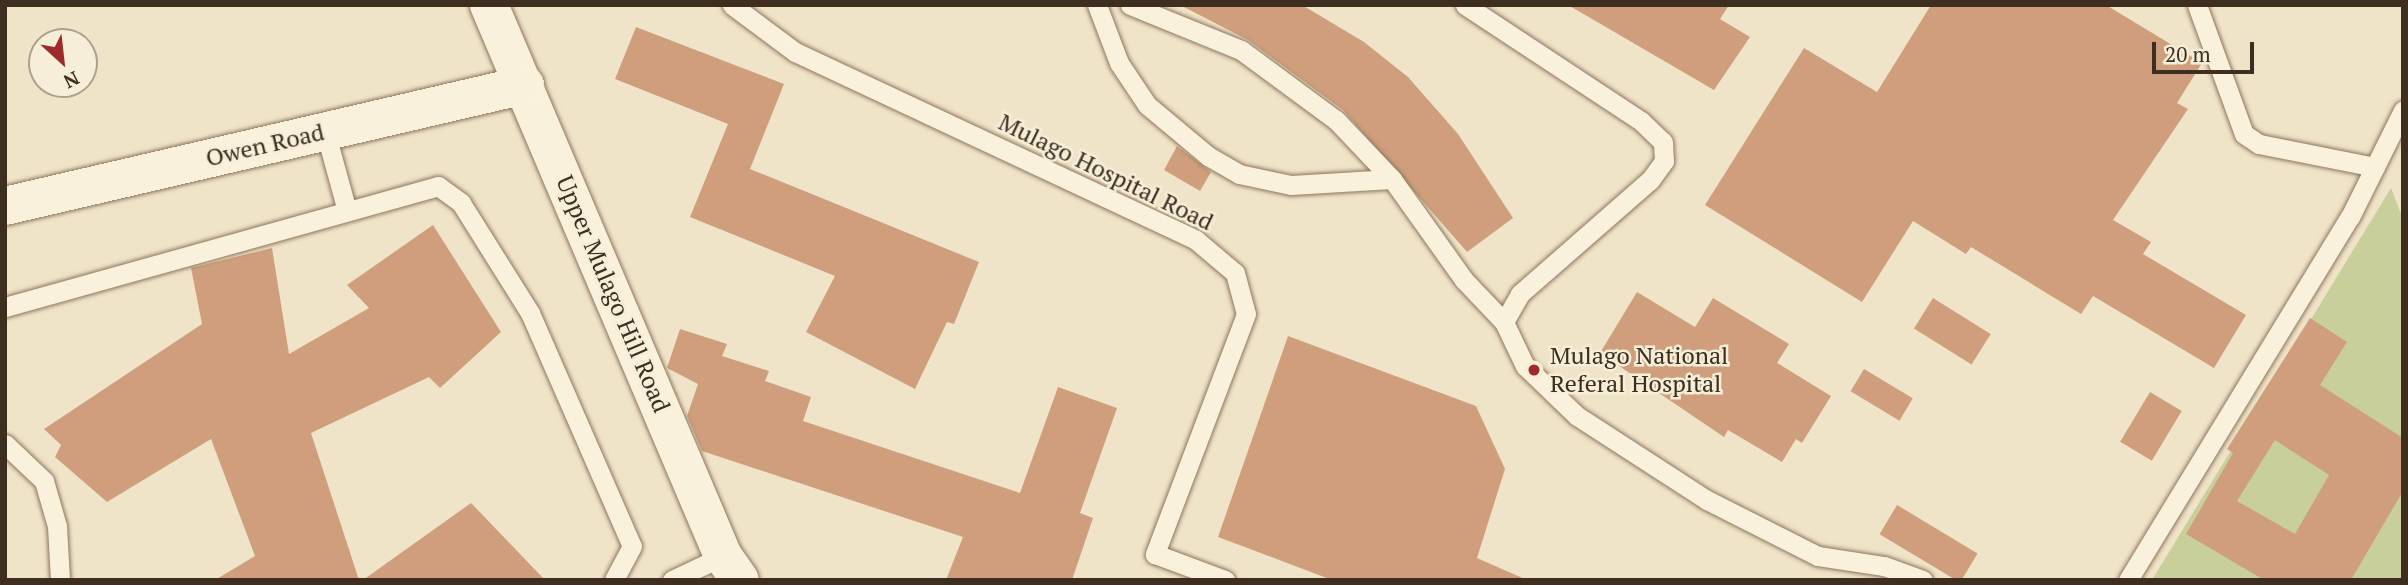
<!DOCTYPE html>
<html>
<head>
<meta charset="utf-8">
<style>
	body { margin:0 }
	#map { position:relative; width:2408px; height:585px; overflow:hidden; background:#f0e4c8; font-family:"PT Serif",serif }
	div>[style] { position:absolute }
	[style*='--x'] { left:calc(var(--x)*1px); top:calc(var(--y)*1px); width:calc(var(--w)*1px); rotate:calc(var(--a)*1deg) }
	.green>* { inset:0; background:#c9cf9b }
	.building>* { inset:0; background:#cf9f7d; transform-origin:0 0 }
	.roads { filter:drop-shadow(0 0 2px #8d765c) drop-shadow(0 0 2px #8d765c) }
	.service>* { height:19px; margin:-9.5px; padding:0 9.5px; transform-origin:9.5px; border-radius:9.5px; background:#faf1dc }
	.minor>* { height:38px; margin:-19px; padding:0 19px; transform-origin:19px; border-radius:19px; background:#faf1dc }
	.dots>* { width:19px; height:19px; translate:-50% -50%; box-sizing:border-box; border:4px solid #f7eed8; border-radius:50% }
	span { translate:-50% -50%; white-space:nowrap; text-align:center; line-height:1.15; -webkit-text-stroke:5px #f7eed8; paint-order:stroke }
	.street-label { font-size:24px; color:#3d2e20 }
	.poi-label { font-size:24px; color:#3d2e20 }
	.left { translate:0 -50%; text-align:left }
	.frame { position:absolute; inset:0; border:7px solid #3d2e20; pointer-events:none }
	.north { position:absolute; left:28px; top:28px; width:70px; height:70px; box-sizing:border-box; background:#f7eed8; border:2px solid #ada18e; border-radius:50%; rotate:153deg; font-size:19px; font-weight:700; line-height:28px; text-align:center; color:#3d2e20 }
	.north::after { content:''; display:block; margin:auto; width:24px; height:32px; background:#9e2a2b; clip-path:polygon(50% 0,100% 100%,50% 72%,0 100%) }
	.scale { position:absolute; left:2152px; top:42px; width:102px; height:32px; box-sizing:border-box; border:4px solid #3d2e20; border-top:0; padding-left:9px; font-size:21px; line-height:24px; white-space:nowrap; color:#3d2e20; -webkit-text-stroke:5px #f7eed8; paint-order:stroke }
</style>
</head>
<body>
<div id="map">
	<div class="green">
		<div style="clip-path:polygon(2391px 188px,2403px 219px,2403px 580px,2152px 580px)"></div>
	</div>
	<div class="building">
		<div style="clip-path:polygon(1180px 5px,1302px 5px,1364px 42px,1408px 77px,1458px 134px,1513px 218px,1467px 252px,1343px 110px,1248px 40px)"></div>
		<div style="clip-path:polygon(1568px 5px,1729px 5px,1720px 19px,1750px 37px,1714px 90px)"></div>
		<div style="clip-path:polygon(1931px 5px,2106px 5px,2202px 63px,2177px 103px,2188px 109px,2113px 220px,2151px 242px,2143px 254px,2246px 315px,2214px 368px,2093px 296px,2081px 314px,1971px 247px,1966px 254px,1913px 221px,1862px 302px,1705px 205px,1804px 48px,1877px 92px)"></div>
		<div style="clip-path:polygon(636px 27px,784px 84px,750px 169px,979px 262px,954px 324px,947px 322px,915px 389px,806px 332px,835px 276px,690px 217px,728px 124px,615px 79px)"></div>
		<div style="clip-path:polygon(1177px 146px,1211px 172px,1200px 191px,1164px 170px)"></div>
		<div style="clip-path:polygon(433px 225px,501px 332px,440px 388px,429px 377px,311px 433px,359px 580px,215px 580px,255px 556px,211px 439px,107px 502px,55px 457px,61px 445px,44px 429px,202px 324px,191px 268px,272px 248px,289px 354px,369px 308px,347px 285px)"></div>
		<div style="clip-path:polygon(1637px 292px,1695px 327px,1713px 298px,1789px 344px,1777px 363px,1831px 396px,1802px 443px,1796px 439px,1782px 462px,1728px 430px,1724px 437px,1600px 353px)"></div>
		<div style="left:1933px;top:298px;width:68px;height:36px;rotate:32deg"></div>
		<div style="clip-path:polygon(evenodd,2310px 318px,2347px 342px,2320px 385px,2403px 438px,2403px 491px,2351px 580px,2264px 580px,2186px 534px,2233px 453px,2227px 449px,2310px 318px,2275px 440px,2329px 475px,2295px 534px,2237px 501px,2275px 440px)"></div>
		<div style="clip-path:polygon(680px 329px,727px 344px,722px 356px,769px 371px,765px 381px,811px 397px,803px 421px,1020px 493px,1058px 387px,1117px 408px,1080px 513px,1093px 518px,1072px 580px,946px 580px,963px 537px,702px 451px,687px 416px,698px 384px,667px 368px)"></div>
		<div style="clip-path:polygon(1288px 336px,1476px 406px,1505px 469px,1477px 558px,1527px 580px,1332px 580px,1218px 537px)"></div>
		<div style="left:1864px;top:369px;width:57px;height:26px;rotate:31deg"></div>
		<div style="left:2150px;top:392px;width:37px;height:58px;rotate:31deg"></div>
		<div style="clip-path:polygon(471px 503px,545px 580px,363px 580px)"></div>
		<div style="left:1897px;top:505px;width:94px;height:34px;rotate:31deg"></div>
	</div>
	<div class="roads">
		<div class="service">
			<div style="--x:732;--y:5;--w:79;--a:36.7"></div>
			<div style="--x:795;--y:52;--w:443;--a:25.1"></div>
			<div style="--x:1196;--y:240;--w:51;--a:40.2"></div>
			<div style="--x:1235;--y:273;--w:42;--a:75"></div>
			<div style="--x:1246;--y:314;--w:257;--a:110.8"></div>
			<div style="--x:1155;--y:554;--w:75;--a:20.4"></div>
			<div style="--x:1097;--y:5;--w:62;--a:69.2"></div>
			<div style="--x:1119;--y:63;--w:50;--a:56.3"></div>
			<div style="--x:1147;--y:105;--w:80;--a:39.9"></div>
			<div style="--x:1208;--y:156;--w:36;--a:30"></div>
			<div style="--x:1239;--y:174;--w:53;--a:11.9"></div>
			<div style="--x:1291;--y:185;--w:101;--a:-3.4"></div>
			<div style="--x:1130;--y:5;--w:120;--a:22.1"></div>
			<div style="--x:1241;--y:50;--w:118;--a:36.4"></div>
			<div style="--x:1336;--y:120;--w:81;--a:46.5"></div>
			<div style="--x:1392;--y:179;--w:124;--a:54.5"></div>
			<div style="--x:1464;--y:280;--w:58;--a:46.4"></div>
			<div style="--x:1465;--y:5;--w:211;--a:33.4"></div>
			<div style="--x:1641;--y:121;--w:30;--a:44"></div>
			<div style="--x:1663;--y:142;--w:19;--a:87"></div>
			<div style="--x:1664;--y:161;--w:24;--a:126"></div>
			<div style="--x:1650;--y:180;--w:173;--a:138.8"></div>
			<div style="--x:1520;--y:294;--w:32;--a:120"></div>
			<div style="--x:1504;--y:322;--w:49;--a:64.5"></div>
			<div style="--x:1525;--y:366;--w:72;--a:43.9"></div>
			<div style="--x:1577;--y:416;--w:155;--a:32.9"></div>
			<div style="--x:1707;--y:500;--w:124;--a:26.8"></div>
			<div style="--x:1818;--y:556;--w:67;--a:8.6"></div>
			<div style="--x:1884;--y:566;--w:41;--a:19.7"></div>
			<div style="--x:2197;--y:5;--w:137;--a:70"></div>
			<div style="--x:2244;--y:134;--w:18;--a:34"></div>
			<div style="--x:2259;--y:144;--w:118;--a:11.2"></div>
			<div style="--x:325;--y:131;--w:83;--a:74.6"></div>
			<div style="--x:5;--y:307;--w:450;--a:-15.6"></div>
			<div style="--x:438;--y:186;--w:29;--a:36"></div>
			<div style="--x:461;--y:203;--w:130;--a:57.9"></div>
			<div style="--x:530;--y:313;--w:254;--a:66.4"></div>
			<div style="--x:632;--y:546;--w:38;--a:118"></div>
			<div style="--x:5;--y:444;--w:54;--a:43.5"></div>
			<div style="--x:44;--y:481;--w:47;--a:73.9"></div>
			<div style="--x:57;--y:526;--w:54;--a:86.8"></div>
			<div style="--x:672;--y:580;--w:56;--a:-25.2"></div>
			<div style="--x:2128;--y:580;--w:426;--a:-58.6"></div>
			<div style="--x:2350;--y:217;--w:119;--a:-63.6"></div>
		</div>
		<div class="minor">
			<div style="--x:489;--y:5;--w:599;--a:66.99"></div>
			<div style="--x:723;--y:556;--w:29;--a:55"></div>
			<div style="--x:5;--y:206;--w:534;--a:-13.1"></div>
		</div>
	</div>
	<div class="dots">
		<div style="left:1534px;top:370px;background:#9e2a2b"></div>
	</div>
	<div class="street-label">
		<span style="left:265px;top:145px;rotate:-13deg">Owen Road</span>
		<span style="left:1106px;top:172px;rotate:26deg">Mulago Hospital Road</span>
		<span style="left:613px;top:294px;rotate:67deg">Upper Mulago Hill Road</span>
	</div>
	<div class="poi-label">
		<span class="left" style="left:1550px;top:370px">Mulago National<br>Referal Hospital</span>
	</div>
	<div class="frame"></div>
	<div class="north">N</div>
	<div class="scale">20 m</div>
</div>
</body>
</html>
